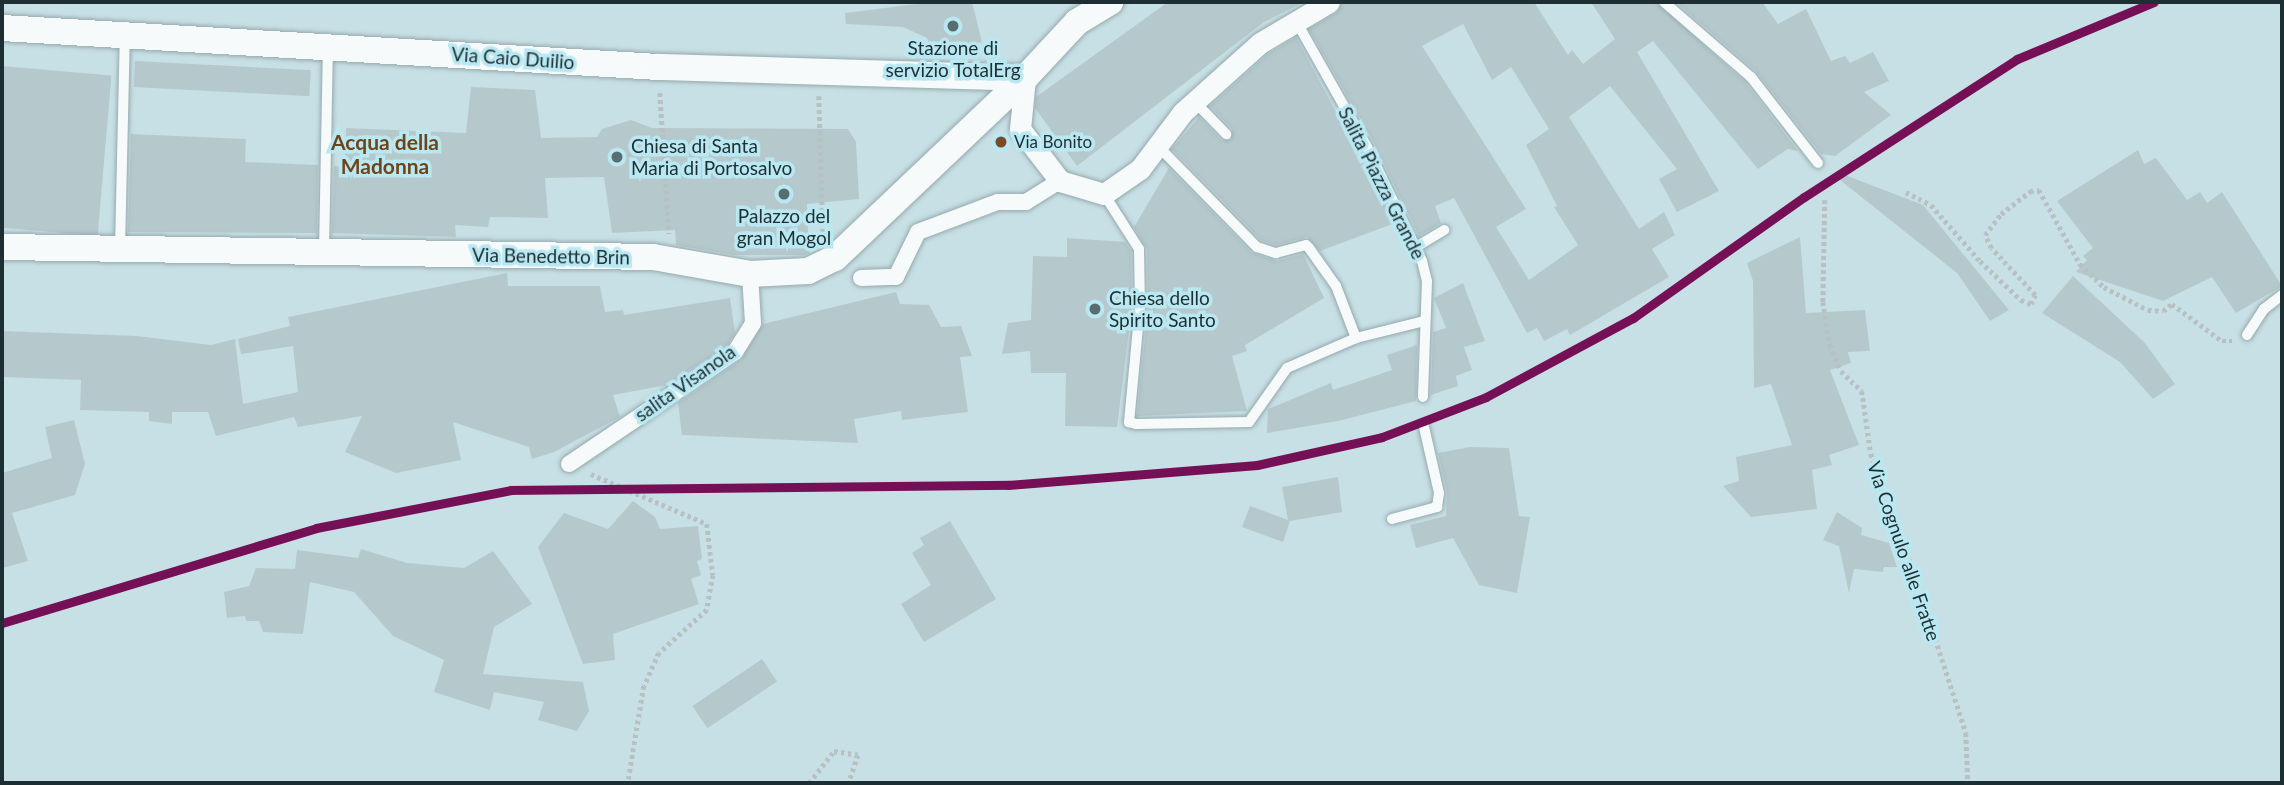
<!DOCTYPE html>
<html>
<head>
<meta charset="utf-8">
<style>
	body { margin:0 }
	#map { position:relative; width:2284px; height:785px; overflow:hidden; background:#c7e0e5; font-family:Lato,sans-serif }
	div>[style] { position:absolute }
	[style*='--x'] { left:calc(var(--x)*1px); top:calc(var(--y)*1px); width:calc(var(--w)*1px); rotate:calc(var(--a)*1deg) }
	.building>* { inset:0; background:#b5c9cd; transform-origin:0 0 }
	.path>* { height:4.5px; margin-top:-2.25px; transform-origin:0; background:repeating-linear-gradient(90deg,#b7c0c2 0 3.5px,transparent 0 7px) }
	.roads { filter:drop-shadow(0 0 2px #96a9ad) drop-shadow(0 0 2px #96a9ad) }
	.service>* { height:10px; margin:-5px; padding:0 5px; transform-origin:5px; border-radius:5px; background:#f7fafb }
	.pedestrian>* { height:16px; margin:-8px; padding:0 8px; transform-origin:8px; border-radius:8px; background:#f7fafb }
	.minor>* { height:21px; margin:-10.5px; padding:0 10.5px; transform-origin:10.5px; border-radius:10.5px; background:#f7fafb }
	.tertiary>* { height:26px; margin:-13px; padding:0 13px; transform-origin:13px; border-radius:13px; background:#f7fafb }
	.rail-1>* { height:9px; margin:-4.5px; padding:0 4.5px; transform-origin:4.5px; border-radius:4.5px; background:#751056 }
	.dots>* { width:19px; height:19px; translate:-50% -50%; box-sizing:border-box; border:4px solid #bae8f2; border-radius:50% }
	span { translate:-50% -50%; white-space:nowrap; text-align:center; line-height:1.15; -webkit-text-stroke:7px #bae8f2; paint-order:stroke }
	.bus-label { font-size:17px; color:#1d2f33 }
	.left { translate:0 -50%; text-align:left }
	.poi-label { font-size:19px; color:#1d2f33 }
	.street-label { font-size:19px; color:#1d2f33 }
	.neighbourhood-label { font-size:21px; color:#6e441a; font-weight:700 }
	.frame { position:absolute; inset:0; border:4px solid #1d2f33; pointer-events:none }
</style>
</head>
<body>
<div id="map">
	<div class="building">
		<div style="clip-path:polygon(933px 2px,972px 2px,982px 42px,932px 54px,927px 38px,903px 27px,846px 24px,845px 13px)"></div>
		<div style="clip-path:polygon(1168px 2px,1304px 2px,1264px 22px,1077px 166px,1035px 108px,1036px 97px)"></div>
		<div style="clip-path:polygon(evenodd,1342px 2px,1534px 2px,1568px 55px,1572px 50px,1583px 64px,1615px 39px,1591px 2px,1656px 2px,1745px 82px,1798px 151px,1788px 149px,1758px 169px,1653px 41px,1637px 52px,1719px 191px,1677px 212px,1659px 179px,1677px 169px,1610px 86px,1569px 117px,1639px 229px,1664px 212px,1675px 235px,1652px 249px,1669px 277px,1570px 335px,1567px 329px,1544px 341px,1537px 328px,1527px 333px,1454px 198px,1435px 206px,1441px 223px,1419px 236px,1373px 141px,1309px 29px,1336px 13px,1342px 2px,1463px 24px,1492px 80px,1511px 67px,1549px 129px,1526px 145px,1557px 206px,1554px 207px,1578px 245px,1529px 280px,1496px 227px,1526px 209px,1422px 46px,1463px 24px)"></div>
		<div style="clip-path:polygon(1676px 2px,1762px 2px,1778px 24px,1806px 9px,1831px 61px,1845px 56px,1850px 63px,1873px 52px,1889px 81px,1864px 92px,1891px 115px,1835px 156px,1821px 154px,1756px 71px)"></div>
		<div style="clip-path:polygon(1296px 37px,1395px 223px,1320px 251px,1307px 237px,1276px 245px,1261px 240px,1172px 149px,1199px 117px,1221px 140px,1231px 140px,1232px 129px,1210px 106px,1268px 54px)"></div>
		<div style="left:135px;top:61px;width:176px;height:26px;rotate:3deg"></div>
		<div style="left:2px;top:66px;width:110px;height:161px;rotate:5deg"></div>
		<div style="clip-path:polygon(471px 87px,535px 90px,541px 138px,597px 137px,602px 129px,631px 120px,652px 128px,848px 129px,856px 142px,859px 199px,807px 204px,809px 253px,804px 255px,734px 255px,676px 245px,675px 230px,612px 233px,604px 177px,545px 178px,548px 218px,490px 217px,488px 227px,455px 225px,456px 237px,332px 233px,334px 166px,345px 167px,346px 128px,466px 133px)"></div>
		<div style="clip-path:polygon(131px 134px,246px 139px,245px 162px,318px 165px,317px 233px,128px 232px)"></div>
		<div style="clip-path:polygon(2138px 150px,2144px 164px,2156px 158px,2187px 200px,2200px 192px,2207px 203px,2222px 192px,2282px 286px,2236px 313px,2212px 277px,2163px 301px,2076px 272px,2087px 260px,2083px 256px,2093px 248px,2057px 201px)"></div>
		<div style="clip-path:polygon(1169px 168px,1252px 253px,1277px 261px,1303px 254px,1324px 298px,1245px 345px,1247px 351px,1232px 356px,1247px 411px,1137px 416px,1148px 307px,1147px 249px,1134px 227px)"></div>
		<div style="clip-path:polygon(1837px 172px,1923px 205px,2009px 310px,1990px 321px,1957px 273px,1835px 176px)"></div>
		<div style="clip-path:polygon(1800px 237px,1806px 313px,1865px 310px,1870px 351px,1848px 352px,1851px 363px,1830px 370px,1859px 445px,1829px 455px,1832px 465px,1812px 470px,1817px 509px,1751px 517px,1723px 486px,1739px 481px,1736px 457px,1792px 445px,1771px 384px,1754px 388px,1753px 281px,1747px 263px)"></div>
		<div style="clip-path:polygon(1067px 238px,1125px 242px,1131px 251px,1132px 306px,1117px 427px,1065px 426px,1066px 373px,1031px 373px,1030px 351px,1002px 354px,1008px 323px,1031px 320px,1033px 256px,1067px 257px)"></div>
		<div style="clip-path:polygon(507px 273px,508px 286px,600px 286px,605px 312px,623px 310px,624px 315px,730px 298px,735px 333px,727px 345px,667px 385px,613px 395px,620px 417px,554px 452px,532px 459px,529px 447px,453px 422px,461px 460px,396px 473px,345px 452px,362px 416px,298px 427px,294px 417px,216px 436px,208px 412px,172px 412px,172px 424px,149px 421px,149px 412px,80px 410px,81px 380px,2px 377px,2px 331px,137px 336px,211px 345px,235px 339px,243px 404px,298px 392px,293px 346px,241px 354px,238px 339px,290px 326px,288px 317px)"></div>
		<div style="clip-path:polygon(2073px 276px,2144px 342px,2175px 384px,2153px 399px,2120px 362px,2042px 313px)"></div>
		<div style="clip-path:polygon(1463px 283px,1485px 341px,1464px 347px,1472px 370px,1456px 376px,1458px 386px,1431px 395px,1433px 332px,1446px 328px,1434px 298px)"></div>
		<div style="clip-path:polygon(896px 292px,900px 304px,929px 305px,941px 327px,961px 326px,972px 356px,960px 357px,968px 412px,902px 420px,901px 411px,854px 419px,858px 443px,682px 435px,678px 403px,741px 360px,763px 324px)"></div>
		<div style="clip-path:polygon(1417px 345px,1416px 401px,1338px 421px,1267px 433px,1268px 409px,1331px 383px,1333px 390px,1392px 370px,1387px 355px)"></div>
		<div style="clip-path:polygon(74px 420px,85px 464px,75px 495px,12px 513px,28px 561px,2px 568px,2px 473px,52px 458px,45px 427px)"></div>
		<div style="clip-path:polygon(1470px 447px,1509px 448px,1519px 516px,1530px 517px,1517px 593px,1479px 585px,1453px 538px,1416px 548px,1410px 525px,1446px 516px,1447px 492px,1438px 453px)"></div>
		<div style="clip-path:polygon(1338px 477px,1342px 512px,1290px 521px,1283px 542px,1242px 527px,1250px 506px,1288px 520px,1282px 487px)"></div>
		<div style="clip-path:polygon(633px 501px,655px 517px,660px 529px,698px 526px,702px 559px,697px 561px,701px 575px,691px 579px,699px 604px,613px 634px,615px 660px,583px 664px,538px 547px,564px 513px,608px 529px)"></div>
		<div style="clip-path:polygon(1837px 512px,1862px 528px,1861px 535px,1889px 543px,1897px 567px,1884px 567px,1883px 572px,1854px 569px,1849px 593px,1839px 546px,1823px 540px)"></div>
		<div style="clip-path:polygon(950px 521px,996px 599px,924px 642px,901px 604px,931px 585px,912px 553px,924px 545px,920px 538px)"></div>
		<div style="clip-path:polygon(361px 549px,407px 563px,464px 568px,493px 551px,532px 604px,494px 627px,483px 674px,583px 682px,589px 711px,577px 731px,538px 720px,544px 702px,494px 692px,490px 710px,434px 692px,444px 660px,393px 636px,354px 592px,310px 582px,303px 634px,263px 632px,259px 621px,246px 621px,245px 616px,227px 618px,224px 592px,249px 586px,256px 568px,295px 569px,297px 550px,358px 558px)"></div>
		<div style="left:762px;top:659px;width:27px;height:84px;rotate:56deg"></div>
	</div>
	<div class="path">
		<div style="--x:660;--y:93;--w:141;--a:86.3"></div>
		<div style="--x:819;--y:96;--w:138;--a:88.3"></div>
		<div style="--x:1906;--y:192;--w:28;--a:27"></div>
		<div style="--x:1931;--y:205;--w:74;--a:48.8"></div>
		<div style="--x:1980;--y:261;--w:57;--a:43.6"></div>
		<div style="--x:2021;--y:300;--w:11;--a:22"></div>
		<div style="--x:2031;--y:304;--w:10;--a:-66"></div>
		<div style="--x:2035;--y:295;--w:64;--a:-133.1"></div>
		<div style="--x:1991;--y:248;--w:14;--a:-115"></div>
		<div style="--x:1985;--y:235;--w:26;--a:-53"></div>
		<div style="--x:2001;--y:214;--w:37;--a:-38"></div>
		<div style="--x:2030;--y:191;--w:9;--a:-6"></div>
		<div style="--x:2039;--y:190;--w:85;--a:61"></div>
		<div style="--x:2080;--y:264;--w:33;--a:44"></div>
		<div style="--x:2104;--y:287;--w:50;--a:27.6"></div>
		<div style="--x:2148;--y:310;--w:15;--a:4"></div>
		<div style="--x:2163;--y:311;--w:11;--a:-38"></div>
		<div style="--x:2172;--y:304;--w:62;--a:36.5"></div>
		<div style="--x:2222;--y:341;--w:10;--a:0"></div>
		<div style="--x:1825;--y:200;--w:102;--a:91.1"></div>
		<div style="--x:1823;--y:302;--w:44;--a:80.8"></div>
		<div style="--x:1830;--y:345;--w:28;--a:67"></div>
		<div style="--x:1841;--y:371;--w:29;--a:44"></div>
		<div style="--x:1862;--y:391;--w:64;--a:81.9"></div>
		<div style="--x:1871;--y:454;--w:50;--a:73.7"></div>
		<div style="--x:1885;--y:502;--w:41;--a:64.1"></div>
		<div style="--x:1903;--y:539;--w:204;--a:72"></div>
		<div style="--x:1966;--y:733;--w:50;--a:87.7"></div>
		<div style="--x:591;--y:474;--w:126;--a:23.3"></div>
		<div style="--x:707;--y:524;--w:51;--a:83.3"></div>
		<div style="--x:713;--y:575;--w:36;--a:100"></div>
		<div style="--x:707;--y:610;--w:64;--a:138.1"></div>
		<div style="--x:659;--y:653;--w:36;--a:114"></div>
		<div style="--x:644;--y:686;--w:98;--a:99.4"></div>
		<div style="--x:809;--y:783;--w:41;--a:-52"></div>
		<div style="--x:834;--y:751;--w:24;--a:9"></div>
		<div style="--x:858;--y:755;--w:29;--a:108"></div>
	</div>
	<div class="roads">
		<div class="service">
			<div style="--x:1664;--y:2;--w:115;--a:40.8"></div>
			<div style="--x:1751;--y:77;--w:109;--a:52.1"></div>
			<div style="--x:1296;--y:21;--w:142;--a:60.6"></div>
			<div style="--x:1366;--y:145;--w:129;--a:64.2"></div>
			<div style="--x:1422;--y:261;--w:21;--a:76"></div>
			<div style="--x:1427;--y:281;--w:116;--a:92"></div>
			<div style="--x:1195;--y:102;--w:45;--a:45.9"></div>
			<div style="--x:1157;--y:145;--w:143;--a:45.6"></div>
			<div style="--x:1257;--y:247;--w:20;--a:18"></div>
			<div style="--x:1276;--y:253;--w:31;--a:-15"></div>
			<div style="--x:1306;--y:245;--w:4;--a:45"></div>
			<div style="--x:1309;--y:248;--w:47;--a:54.6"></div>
			<div style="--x:1336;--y:286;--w:56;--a:69"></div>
			<div style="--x:1104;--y:194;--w:65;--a:57.5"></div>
			<div style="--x:1139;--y:249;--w:57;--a:89"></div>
			<div style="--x:1140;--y:306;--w:117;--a:95.4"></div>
			<div style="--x:1129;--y:422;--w:7;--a:16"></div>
			<div style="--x:1136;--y:424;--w:113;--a:-1"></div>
			<div style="--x:1249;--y:422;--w:66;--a:-54.9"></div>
			<div style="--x:1287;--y:368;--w:75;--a:-23.5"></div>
			<div style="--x:1356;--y:338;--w:70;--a:-14"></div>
			<div style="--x:1416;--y:247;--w:33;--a:-31"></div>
			<div style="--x:120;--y:249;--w:214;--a:-88.7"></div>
			<div style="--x:324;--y:252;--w:203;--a:-88.9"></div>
			<div style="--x:2247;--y:335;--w:31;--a:-57"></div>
			<div style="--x:2264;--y:309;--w:23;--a:-38"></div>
			<div style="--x:1392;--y:519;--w:47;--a:-14.9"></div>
			<div style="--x:1437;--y:507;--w:14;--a:-82"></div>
			<div style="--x:1439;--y:493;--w:68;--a:-102.8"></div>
		</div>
		<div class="pedestrian">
			<div style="--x:861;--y:278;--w:35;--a:-2"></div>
			<div style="--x:896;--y:277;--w:50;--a:-63.9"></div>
			<div style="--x:918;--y:232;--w:85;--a:-20.6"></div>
			<div style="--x:998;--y:202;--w:28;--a:0"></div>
			<div style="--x:1026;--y:202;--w:40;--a:-32"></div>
			<div style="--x:569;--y:464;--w:200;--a:-34"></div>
			<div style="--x:735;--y:352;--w:34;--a:-58"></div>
			<div style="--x:753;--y:323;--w:49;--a:-93.5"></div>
		</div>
		<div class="minor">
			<div style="--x:1025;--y:78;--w:51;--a:95.6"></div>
			<div style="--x:1020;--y:129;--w:66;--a:52.4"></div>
			<div style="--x:1060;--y:181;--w:46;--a:16.5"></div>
			<div style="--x:1104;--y:194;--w:44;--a:-34.8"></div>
			<div style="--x:1140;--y:169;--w:71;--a:-53"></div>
			<div style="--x:1183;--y:112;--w:103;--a:-41.9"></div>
			<div style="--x:1260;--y:43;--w:80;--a:-30.7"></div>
		</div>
		<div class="tertiary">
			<div style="--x:2;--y:28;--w:658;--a:3.4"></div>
			<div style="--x:659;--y:67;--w:366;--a:1.7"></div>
			<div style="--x:2;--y:247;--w:651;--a:0.88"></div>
			<div style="--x:653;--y:257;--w:98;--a:9.9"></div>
			<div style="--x:750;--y:274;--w:58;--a:-3"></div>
			<div style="--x:808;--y:271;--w:30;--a:-26"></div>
			<div style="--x:835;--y:258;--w:262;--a:-43.5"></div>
			<div style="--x:1025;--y:78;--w:76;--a:-47.1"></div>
			<div style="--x:1077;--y:22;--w:39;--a:-31"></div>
		</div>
	</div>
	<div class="rail-1">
		<div style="--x:2;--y:623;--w:328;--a:-16.8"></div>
		<div style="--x:316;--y:528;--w:199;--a:-11"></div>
		<div style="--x:511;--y:490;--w:497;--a:-0.6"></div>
		<div style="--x:1008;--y:485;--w:250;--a:-4.6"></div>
		<div style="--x:1257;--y:465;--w:128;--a:-12.6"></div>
		<div style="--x:1382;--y:437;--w:111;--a:-21"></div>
		<div style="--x:1486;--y:397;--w:167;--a:-28.3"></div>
		<div style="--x:1633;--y:318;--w:209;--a:-35.3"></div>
		<div style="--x:1804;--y:197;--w:254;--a:-32.9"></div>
		<div style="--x:2017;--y:59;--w:148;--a:-22.6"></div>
	</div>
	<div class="dots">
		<div style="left:953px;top:26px;background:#586d71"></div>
		<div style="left:1001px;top:142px;background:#7a4b2a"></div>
		<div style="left:617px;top:157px;background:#586d71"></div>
		<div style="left:784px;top:194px;background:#586d71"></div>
		<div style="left:1095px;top:309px;background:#586d71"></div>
	</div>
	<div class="bus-label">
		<span class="left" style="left:1014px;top:142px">Via Bonito</span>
	</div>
	<div class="poi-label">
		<span style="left:953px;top:59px">Stazione di<br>servizio TotalErg</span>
		<span class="left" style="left:631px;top:157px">Chiesa di Santa<br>Maria di Portosalvo</span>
		<span style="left:784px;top:227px">Palazzo del<br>gran Mogol</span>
		<span class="left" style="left:1109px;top:309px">Chiesa dello<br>Spirito Santo</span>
	</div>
	<div class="street-label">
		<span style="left:513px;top:58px;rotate:4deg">Via Caio Duilio</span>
		<span style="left:1382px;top:183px;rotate:63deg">Salita Piazza Grande</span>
		<span style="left:551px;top:256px;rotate:1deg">Via Benedetto Brin</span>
		<span style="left:685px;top:383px;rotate:-35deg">salita Visanola</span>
		<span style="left:1904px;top:551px;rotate:71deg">Via Cognulo alle Fratte</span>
	</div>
	<div class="neighbourhood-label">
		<span style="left:385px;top:154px">Acqua della<br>Madonna</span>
	</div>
	<div class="frame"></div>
</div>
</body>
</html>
